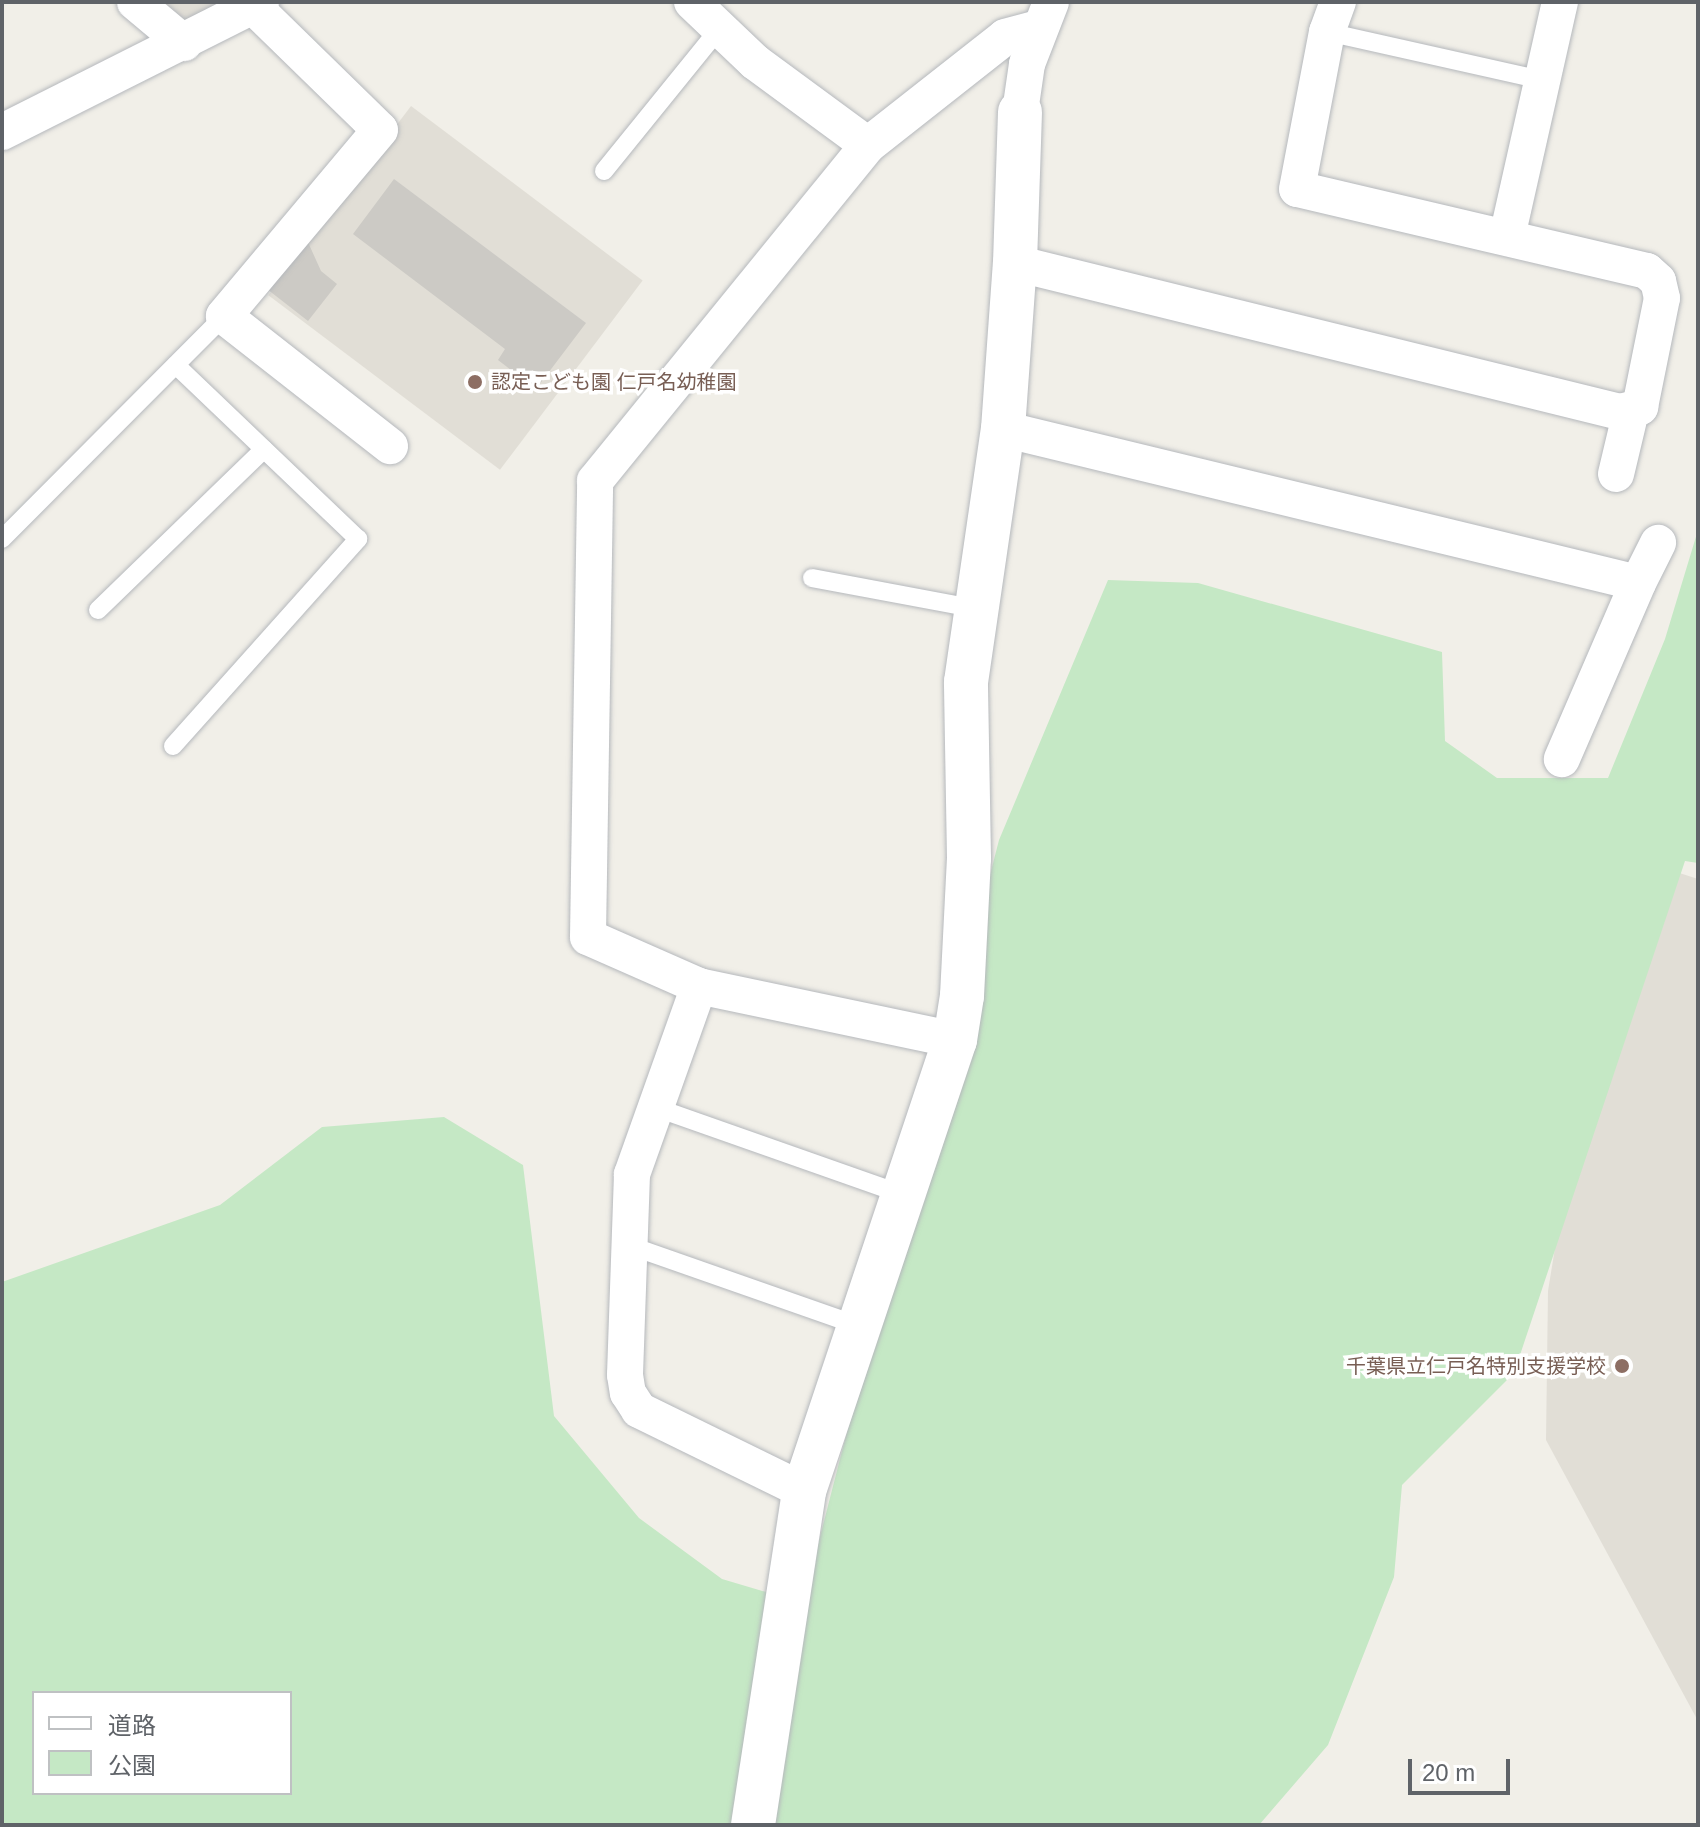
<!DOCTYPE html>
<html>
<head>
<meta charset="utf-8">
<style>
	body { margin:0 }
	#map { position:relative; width:1700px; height:1827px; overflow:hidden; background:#f1efe8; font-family:Helvetica,"Noto Sans JP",sans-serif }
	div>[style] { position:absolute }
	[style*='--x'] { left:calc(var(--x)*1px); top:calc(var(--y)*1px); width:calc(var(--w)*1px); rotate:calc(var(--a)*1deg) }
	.education>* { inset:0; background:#e1ded6; transform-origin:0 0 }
	.green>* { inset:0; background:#c5e8c5 }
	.building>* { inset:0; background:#cccac5 }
	.roads { filter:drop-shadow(0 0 2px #b5b8bc) drop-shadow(0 0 2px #b5b8bc) }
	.service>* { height:18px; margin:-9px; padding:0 9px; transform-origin:9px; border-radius:9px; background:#fff }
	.minor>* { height:36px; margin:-18px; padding:0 18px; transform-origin:18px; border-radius:18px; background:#fff }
	.tertiary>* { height:44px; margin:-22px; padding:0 22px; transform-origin:22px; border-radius:22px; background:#fff }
	.dots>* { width:22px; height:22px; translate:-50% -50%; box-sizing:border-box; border:4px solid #fff; border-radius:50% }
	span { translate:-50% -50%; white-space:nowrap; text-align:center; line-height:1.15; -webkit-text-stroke:7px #fff; paint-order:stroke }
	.education-label { font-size:20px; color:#785e54 }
	.left { translate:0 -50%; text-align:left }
	.right { translate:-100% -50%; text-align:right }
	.frame { position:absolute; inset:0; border:4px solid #5f6368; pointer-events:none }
	.legend { position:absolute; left:32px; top:1691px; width:260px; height:104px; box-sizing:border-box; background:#fff; border:2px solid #bfc1c3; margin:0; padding:10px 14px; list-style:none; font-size:24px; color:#5f6368 }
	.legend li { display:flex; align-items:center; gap:16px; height:40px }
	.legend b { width:40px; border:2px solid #bfc1c3 }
	.scale { position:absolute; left:1408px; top:1759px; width:102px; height:36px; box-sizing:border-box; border:4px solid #5f6368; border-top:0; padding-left:10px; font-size:24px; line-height:28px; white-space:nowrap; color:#5f6368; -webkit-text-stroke:6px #fff; paint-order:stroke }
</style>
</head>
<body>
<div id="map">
	<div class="education">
		<div style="clip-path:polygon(145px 2px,222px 2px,174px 27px)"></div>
		<div style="left:411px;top:106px;width:290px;height:237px;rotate:37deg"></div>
		<div style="clip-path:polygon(1667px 869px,1698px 879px,1698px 1721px,1546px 1440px,1548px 1291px,1569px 1162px)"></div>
	</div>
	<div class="green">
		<div style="clip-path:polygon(evenodd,1698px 530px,1698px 863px,1685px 861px,1514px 1373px,1402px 1485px,1394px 1577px,1328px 1745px,1259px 1825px,2px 1825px,2px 1282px,220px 1205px,322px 1127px,444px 1117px,523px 1165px,554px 1416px,639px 1518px,722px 1579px,803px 1603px,999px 840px,1108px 580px,1198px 583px,1442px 652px,1445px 741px,1497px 778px,1608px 778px,1665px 639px,1698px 530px,34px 1693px,290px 1693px,290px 1793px,34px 1793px,34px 1693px)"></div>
	</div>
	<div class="building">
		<div style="clip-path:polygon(394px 179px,586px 323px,536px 389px,498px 360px,505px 349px,353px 234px)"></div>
		<div style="clip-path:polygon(307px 240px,321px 271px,337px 284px,308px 321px,267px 289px)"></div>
	</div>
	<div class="roads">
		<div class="service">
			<div style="--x:1327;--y:32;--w:219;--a:12.6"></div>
			<div style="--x:604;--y:171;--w:181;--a:-51"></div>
			<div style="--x:2;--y:539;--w:315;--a:-45.1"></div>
			<div style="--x:812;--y:578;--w:169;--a:10.6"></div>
			<div style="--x:98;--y:610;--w:231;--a:-44.1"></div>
			<div style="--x:173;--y:746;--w:278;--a:-48.2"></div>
			<div style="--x:358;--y:539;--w:252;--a:-136.3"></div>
			<div style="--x:657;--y:1108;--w:262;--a:19.4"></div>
			<div style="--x:631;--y:1246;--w:239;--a:19.3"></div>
		</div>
		<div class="minor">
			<div style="--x:135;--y:2;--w:64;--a:39.9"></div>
			<div style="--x:692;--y:2;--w:87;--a:43.6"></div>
			<div style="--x:755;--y:62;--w:140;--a:36.3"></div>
			<div style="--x:253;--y:6;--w:177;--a:44.3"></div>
			<div style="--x:380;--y:130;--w:243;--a:130"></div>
			<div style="--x:224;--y:316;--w:211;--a:38.1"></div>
			<div style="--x:1020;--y:112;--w:49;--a:-81.7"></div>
			<div style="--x:1027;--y:64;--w:66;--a:-68.8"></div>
			<div style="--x:2;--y:132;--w:290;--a:-26.7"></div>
			<div style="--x:1507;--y:237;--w:241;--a:-77.3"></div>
			<div style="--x:1015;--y:263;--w:623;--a:13.84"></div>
			<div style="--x:1620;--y:412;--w:21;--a:-14"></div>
			<div style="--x:1640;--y:407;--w:111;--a:-78.6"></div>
			<div style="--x:1662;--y:298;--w:17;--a:-103"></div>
			<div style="--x:1658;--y:281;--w:15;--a:-138"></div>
			<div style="--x:1647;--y:271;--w:359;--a:-166.8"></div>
			<div style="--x:1297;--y:189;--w:160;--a:-79.2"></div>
			<div style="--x:1327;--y:32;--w:32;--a:-70"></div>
			<div style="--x:1003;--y:429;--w:653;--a:13.63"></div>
			<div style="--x:1638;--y:583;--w:192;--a:113.4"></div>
			<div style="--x:1616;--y:474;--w:65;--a:-76.6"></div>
			<div style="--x:1638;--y:583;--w:45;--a:-63.4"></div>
			<div style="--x:699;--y:986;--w:200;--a:109.6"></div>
			<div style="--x:632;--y:1174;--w:201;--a:92"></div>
			<div style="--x:625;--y:1375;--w:18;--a:81"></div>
			<div style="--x:628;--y:1393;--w:20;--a:57"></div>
			<div style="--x:639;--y:1410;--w:184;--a:26.1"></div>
			<div style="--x:955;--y:1040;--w:262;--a:-168.1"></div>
			<div style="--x:699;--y:986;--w:121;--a:-156.2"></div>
			<div style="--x:588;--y:937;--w:456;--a:-89.1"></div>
			<div style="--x:595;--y:481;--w:433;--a:-50.9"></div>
			<div style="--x:868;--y:145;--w:174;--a:-38.2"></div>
			<div style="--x:1005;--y:37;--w:34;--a:-15"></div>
		</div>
		<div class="tertiary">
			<div style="--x:753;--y:1825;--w:338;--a:-81.3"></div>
			<div style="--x:804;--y:1491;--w:476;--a:-71.5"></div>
			<div style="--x:955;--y:1040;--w:45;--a:-81"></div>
			<div style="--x:962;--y:996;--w:138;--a:-87.1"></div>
			<div style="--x:969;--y:858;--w:176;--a:-91"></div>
			<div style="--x:966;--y:682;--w:256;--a:-81.7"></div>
			<div style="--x:1003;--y:429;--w:166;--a:-85.9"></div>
			<div style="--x:1015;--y:263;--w:151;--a:-88.1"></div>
		</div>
	</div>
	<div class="dots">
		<div style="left:475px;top:382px;background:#8d6e63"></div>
		<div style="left:1622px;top:1366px;background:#8d6e63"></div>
	</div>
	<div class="education-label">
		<span class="left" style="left:491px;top:382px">認定こども園 仁戸名幼稚園</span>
		<span class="right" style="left:1606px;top:1366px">千葉県立仁戸名特別支援学校</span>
	</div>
	<div class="frame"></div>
	<ul class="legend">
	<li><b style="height:10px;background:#fff"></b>道路</li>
	<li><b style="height:22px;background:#c5e8c5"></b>公園</li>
	</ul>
	<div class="scale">20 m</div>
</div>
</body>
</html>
